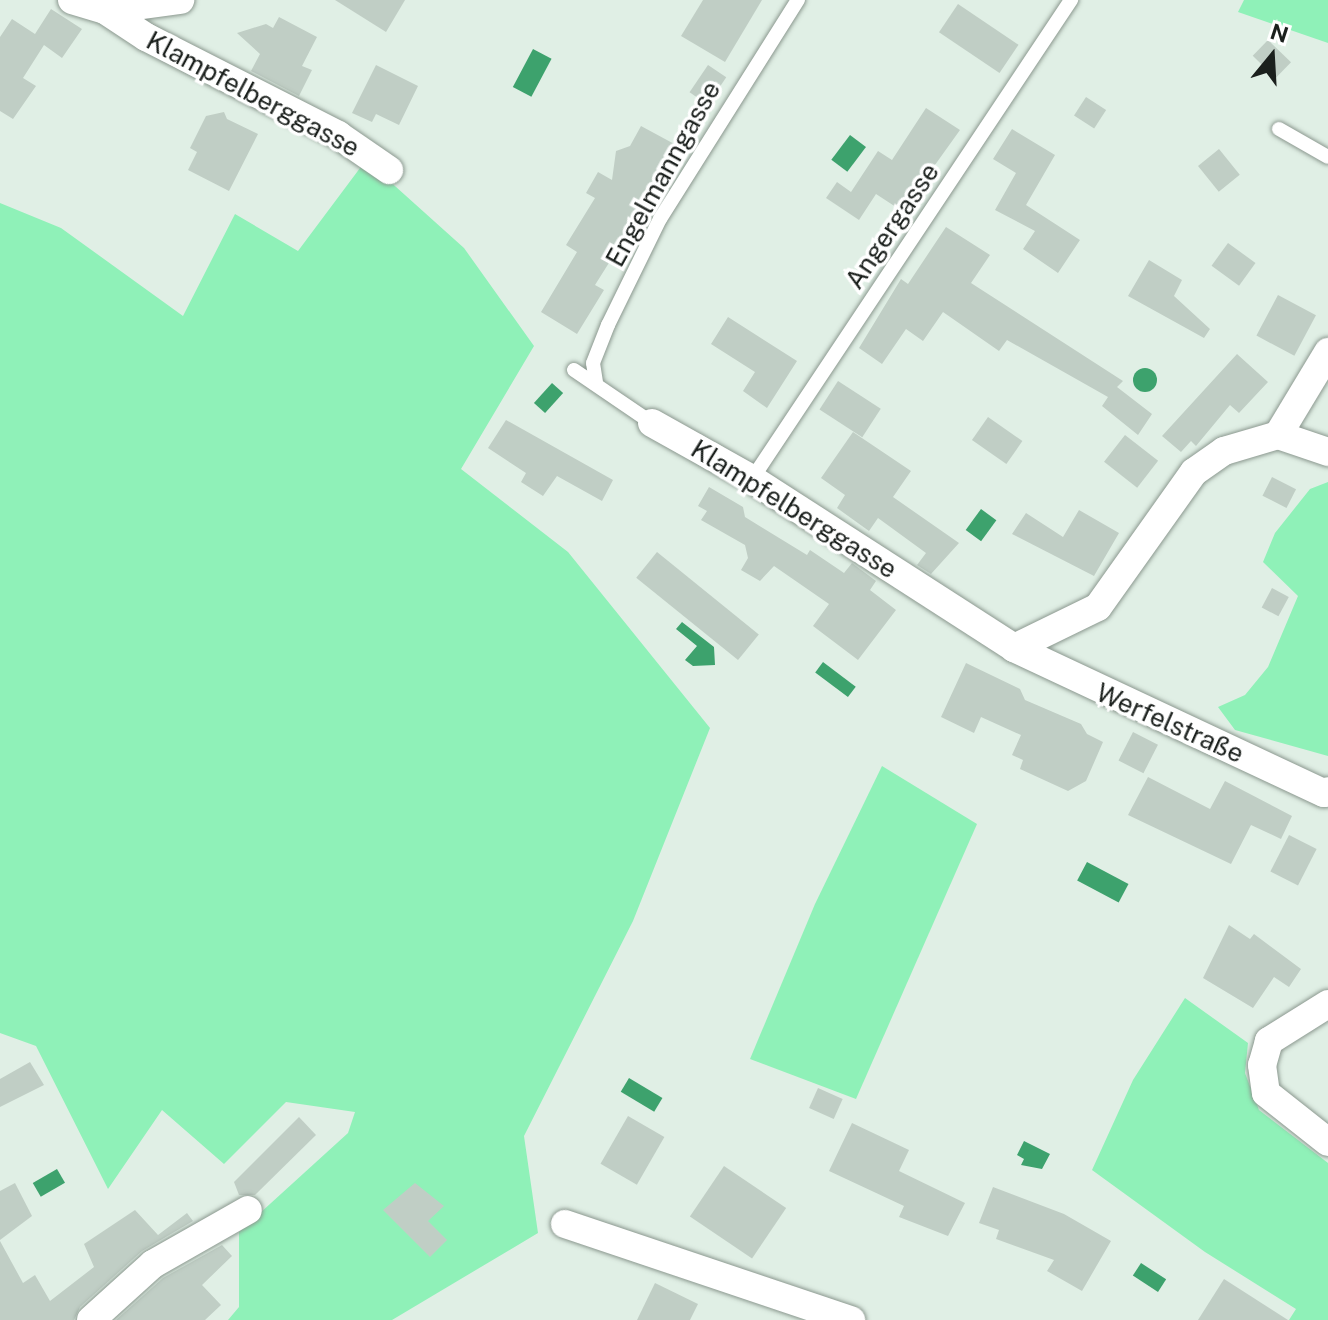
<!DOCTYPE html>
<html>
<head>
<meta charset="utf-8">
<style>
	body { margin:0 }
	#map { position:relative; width:1328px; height:1320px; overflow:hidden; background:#e0efe5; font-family:"Public Sans",sans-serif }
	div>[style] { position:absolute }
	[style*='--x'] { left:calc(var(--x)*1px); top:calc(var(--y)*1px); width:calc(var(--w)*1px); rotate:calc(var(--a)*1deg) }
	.green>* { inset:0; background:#8ff1b8 }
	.water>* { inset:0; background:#3da26d; transform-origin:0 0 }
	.round { border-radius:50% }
	.building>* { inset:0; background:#c0cec5; transform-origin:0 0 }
	.roads { filter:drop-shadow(0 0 2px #8b988f) drop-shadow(0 0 2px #8b988f) }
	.lane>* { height:14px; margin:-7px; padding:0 7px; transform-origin:7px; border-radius:7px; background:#fff }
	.street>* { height:28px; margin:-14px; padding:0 14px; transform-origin:14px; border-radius:14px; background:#fff }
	span { translate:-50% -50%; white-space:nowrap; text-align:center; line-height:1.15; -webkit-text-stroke:7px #fff; paint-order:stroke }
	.street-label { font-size:26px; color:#1b201d }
	.north { position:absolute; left:1232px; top:16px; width:80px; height:80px; -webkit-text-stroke:6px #fff; paint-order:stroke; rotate:18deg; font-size:22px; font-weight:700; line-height:32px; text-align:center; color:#1b201d }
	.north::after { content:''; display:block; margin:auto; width:28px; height:36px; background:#1b201d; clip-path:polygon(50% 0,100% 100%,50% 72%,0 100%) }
</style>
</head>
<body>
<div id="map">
	<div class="green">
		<div style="clip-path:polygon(1244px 0,1328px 0,1328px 43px,1238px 12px)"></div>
		<div style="clip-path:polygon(366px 160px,464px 248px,534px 346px,461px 469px,568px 552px,710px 728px,633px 921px,524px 1136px,538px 1233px,392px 1320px,228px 1320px,239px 1307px,239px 1232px,348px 1133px,355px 1112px,286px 1102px,224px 1164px,162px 1110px,108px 1189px,36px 1046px,0 1033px,0 203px,61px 228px,183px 316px,235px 214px,298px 251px)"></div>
		<div style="clip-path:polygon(1328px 482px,1328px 756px,1235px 730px,1218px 707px,1245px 695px,1268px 667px,1298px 596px,1263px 562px,1275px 533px,1310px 489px)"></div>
		<div style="clip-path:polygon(882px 766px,977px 824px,856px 1099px,750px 1059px,815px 904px)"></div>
		<div style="clip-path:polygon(1185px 998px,1248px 1043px,1245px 1073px,1259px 1110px,1328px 1163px,1328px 1320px,1289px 1320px,1296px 1309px,1205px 1252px,1092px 1170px,1133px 1080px)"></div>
	</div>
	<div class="water">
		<div style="left:533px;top:49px;width:21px;height:43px;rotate:28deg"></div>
		<div style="left:850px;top:135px;width:20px;height:31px;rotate:37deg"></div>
		<div class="round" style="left:1133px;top:368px;width:24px;height:24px"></div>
		<div style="left:552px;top:383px;width:15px;height:27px;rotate:42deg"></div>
		<div style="left:981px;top:509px;width:19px;height:26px;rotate:36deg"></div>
		<div style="clip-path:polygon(682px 622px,714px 647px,715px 665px,693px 666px,685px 660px,697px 646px,676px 629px)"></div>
		<div style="left:823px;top:662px;width:41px;height:13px;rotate:37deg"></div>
		<div style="left:1087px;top:862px;width:47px;height:21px;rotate:28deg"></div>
		<div style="left:629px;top:1078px;width:39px;height:16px;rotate:31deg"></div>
		<div style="clip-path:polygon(1024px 1141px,1050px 1154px,1042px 1169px,1021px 1165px,1024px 1159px,1017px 1155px)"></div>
		<div style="left:57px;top:1169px;width:16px;height:28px;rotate:60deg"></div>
		<div style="left:1141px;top:1263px;width:30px;height:15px;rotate:33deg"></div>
	</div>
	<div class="building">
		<div style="clip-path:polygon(335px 0,405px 0,386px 32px)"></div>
		<div style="clip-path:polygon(703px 0,762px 0,725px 62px,681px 36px)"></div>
		<div style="left:958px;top:4px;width:73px;height:34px;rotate:34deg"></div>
		<div style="clip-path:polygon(51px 9px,82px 29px,62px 58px,44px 45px,23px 78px,36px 86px,13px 119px,0 111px,0 37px,12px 19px,35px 34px)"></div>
		<div style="clip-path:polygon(279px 17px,317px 37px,302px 66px,312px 70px,299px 96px,251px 71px,260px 54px,237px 33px,266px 24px,273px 28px)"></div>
		<div style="left:1268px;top:40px;width:32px;height:22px;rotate:44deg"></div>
		<div style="clip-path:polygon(376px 65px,418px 86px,399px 125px,376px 114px,372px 122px,352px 113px)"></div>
		<div style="left:708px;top:65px;width:22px;height:33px;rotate:34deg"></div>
		<div style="left:1086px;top:97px;width:24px;height:22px;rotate:33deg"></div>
		<div style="clip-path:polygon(926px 108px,960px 130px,902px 211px,876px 194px,859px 220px,826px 198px,837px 182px,851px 192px,878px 151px,892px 160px)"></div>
		<div style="clip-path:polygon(224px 112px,227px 119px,258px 134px,229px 191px,188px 170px,197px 152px,190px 148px,206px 116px)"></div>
		<div style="clip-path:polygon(641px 126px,678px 146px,676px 156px,635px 230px,631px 228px,595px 285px,604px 290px,577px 334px,541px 312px,577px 252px,566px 245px,595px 198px,586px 193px,598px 172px,612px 180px,616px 151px,630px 146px)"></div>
		<div style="clip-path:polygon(1012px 129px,1055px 155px,1026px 205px,1080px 240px,1058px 273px,1023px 249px,1035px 231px,995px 210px,1016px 173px,993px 159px)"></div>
		<div style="left:1219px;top:149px;width:33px;height:27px;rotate:51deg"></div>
		<div style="clip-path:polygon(946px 227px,990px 255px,971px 283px,1123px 381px,1117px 387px,1152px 414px,1138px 435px,1102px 406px,1108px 397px,1007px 340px,999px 351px,943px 312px,923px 341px,906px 329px,882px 364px,859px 348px,901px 279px,908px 284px)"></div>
		<div style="left:1228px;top:243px;width:34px;height:28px;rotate:36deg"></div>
		<div style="clip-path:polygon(1149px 260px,1182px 280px,1174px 296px,1210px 329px,1204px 338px,1128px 296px)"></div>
		<div style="left:1278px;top:295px;width:43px;height:46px;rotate:28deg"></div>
		<div style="clip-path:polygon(728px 317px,797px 361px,767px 408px,743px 391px,755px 372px,711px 344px)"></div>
		<div style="clip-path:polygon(1237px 354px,1268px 382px,1239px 413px,1230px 405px,1196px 446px,1191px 441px,1181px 452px,1162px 436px)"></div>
		<div style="left:838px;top:381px;width:51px;height:34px;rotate:33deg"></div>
		<div style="left:988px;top:417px;width:42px;height:28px;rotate:35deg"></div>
		<div style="clip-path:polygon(506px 420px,613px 480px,602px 501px,557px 476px,543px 496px,521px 482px,526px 473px,488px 448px)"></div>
		<div style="clip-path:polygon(853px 432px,911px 471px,893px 497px,959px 543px,931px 574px,917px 565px,926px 553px,878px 518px,869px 531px,837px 508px,845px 495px,821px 478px)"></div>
		<div style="left:1125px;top:435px;width:42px;height:34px;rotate:38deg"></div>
		<div style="left:1272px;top:477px;width:27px;height:21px;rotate:27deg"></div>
		<div style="clip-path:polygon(709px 487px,743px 507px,745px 517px,807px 555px,810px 550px,844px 573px,852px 563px,876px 581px,870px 590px,896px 610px,858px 660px,813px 626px,829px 604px,774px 566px,760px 581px,741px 570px,748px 558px,745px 545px,701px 520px,707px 511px,698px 506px)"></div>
		<div style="clip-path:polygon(1079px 510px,1119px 533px,1094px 576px,1012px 534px,1026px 513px,1063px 537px)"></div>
		<div style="left:657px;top:552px;width:131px;height:33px;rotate:39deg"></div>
		<div style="left:1272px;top:588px;width:19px;height:22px;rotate:28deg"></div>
		<div style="clip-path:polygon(966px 663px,1020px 689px,1025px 700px,1081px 724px,1087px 734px,1103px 742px,1086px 781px,1068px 791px,1020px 769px,1023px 760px,1012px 755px,1021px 735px,981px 717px,974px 733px,941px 717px)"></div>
		<div style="left:1133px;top:732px;width:28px;height:32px;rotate:27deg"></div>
		<div style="clip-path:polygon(1148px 777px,1210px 809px,1225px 781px,1292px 816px,1281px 839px,1251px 825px,1231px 864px,1128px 815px)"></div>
		<div style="left:1289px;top:835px;width:31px;height:41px;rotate:27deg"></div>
		<div style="clip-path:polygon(1229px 925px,1250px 939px,1254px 934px,1301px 969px,1289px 987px,1274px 977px,1253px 1008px,1203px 978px)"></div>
		<div style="clip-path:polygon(30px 1062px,44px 1085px,0 1107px,0 1079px)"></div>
		<div style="left:818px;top:1088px;width:27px;height:22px;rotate:24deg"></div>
		<div style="left:628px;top:1116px;width:42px;height:55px;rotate:30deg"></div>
		<div style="clip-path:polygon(299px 1117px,316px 1135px,255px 1195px,239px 1195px,234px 1182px)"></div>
		<div style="clip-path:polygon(852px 1123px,909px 1150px,899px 1171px,965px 1203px,948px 1236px,899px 1217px,904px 1206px,829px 1171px)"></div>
		<div style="left:724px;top:1166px;width:75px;height:61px;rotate:34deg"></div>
		<div style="clip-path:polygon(15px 1183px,32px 1216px,0 1240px,0 1191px)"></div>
		<div style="clip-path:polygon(415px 1183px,444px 1206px,428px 1221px,447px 1240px,430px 1257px,383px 1210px)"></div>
		<div style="clip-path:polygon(993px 1187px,1064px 1214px,1111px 1241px,1082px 1291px,1047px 1271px,1054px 1260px,996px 1239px,999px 1230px,979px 1223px)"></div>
		<div style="clip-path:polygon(135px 1210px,158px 1235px,187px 1213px,193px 1221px,142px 1251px,80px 1307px,74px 1320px,0 1320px,0 1241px,23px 1283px,35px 1275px,50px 1301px,94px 1267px,84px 1244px)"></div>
		<div style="clip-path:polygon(222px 1245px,232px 1256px,202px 1285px,221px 1305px,205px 1320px,116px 1320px,163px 1278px)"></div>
		<div style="clip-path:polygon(1224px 1279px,1288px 1320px,1198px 1320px)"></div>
		<div style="clip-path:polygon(655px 1283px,698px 1304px,690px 1320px,637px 1320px)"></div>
	</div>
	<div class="roads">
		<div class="lane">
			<div style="--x:1279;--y:129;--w:56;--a:29.7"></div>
			<div style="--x:574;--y:370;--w:94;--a:34.2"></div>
			<div style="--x:596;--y:382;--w:19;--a:-99"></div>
			<div style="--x:593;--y:363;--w:41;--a:-68.5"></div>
			<div style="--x:608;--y:325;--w:118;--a:-63.9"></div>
			<div style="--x:660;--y:219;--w:259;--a:-57.8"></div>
			<div style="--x:752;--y:479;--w:576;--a:-56.34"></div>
		</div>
		<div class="street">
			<div style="--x:72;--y:0;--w:34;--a:17"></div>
			<div style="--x:105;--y:10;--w:49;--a:33.4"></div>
			<div style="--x:146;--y:37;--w:216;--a:27"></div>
			<div style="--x:338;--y:135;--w:62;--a:34.5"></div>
			<div style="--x:105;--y:10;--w:76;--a:-7.6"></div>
			<div style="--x:652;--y:423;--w:115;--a:29.2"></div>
			<div style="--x:752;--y:479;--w:312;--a:32.8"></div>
			<div style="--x:1014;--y:648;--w:342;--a:25.1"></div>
			<div style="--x:1324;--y:793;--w:4;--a:-27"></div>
			<div style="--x:1278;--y:435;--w:53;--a:18.8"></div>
			<div style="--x:1014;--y:648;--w:93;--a:-26"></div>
			<div style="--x:1098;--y:607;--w:166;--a:-54.6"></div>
			<div style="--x:1194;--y:472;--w:37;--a:-35"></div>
			<div style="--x:1224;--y:451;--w:56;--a:-16.5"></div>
			<div style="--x:1278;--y:435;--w:97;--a:-58.9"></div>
			<div style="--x:1328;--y:1004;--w:70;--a:147.9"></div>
			<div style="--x:1269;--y:1041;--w:25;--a:106"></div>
			<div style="--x:1262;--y:1065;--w:28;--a:82"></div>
			<div style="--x:1266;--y:1093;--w:79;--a:38.3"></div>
			<div style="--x:565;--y:1224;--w:302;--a:18.6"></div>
			<div style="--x:91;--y:1320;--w:84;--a:-42.1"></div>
			<div style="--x:153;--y:1264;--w:109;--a:-29.6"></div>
		</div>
	</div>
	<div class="street-label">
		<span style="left:253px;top:94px;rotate:28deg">Klampfelberggasse</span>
		<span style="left:663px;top:174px;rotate:-61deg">Engelmanngasse</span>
		<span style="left:892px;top:226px;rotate:-56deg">Angergasse</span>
		<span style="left:794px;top:509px;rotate:32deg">Klampfelberggasse</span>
		<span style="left:1170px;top:723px;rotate:24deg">Werfelstraße</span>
	</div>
	<div class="north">N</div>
</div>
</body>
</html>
